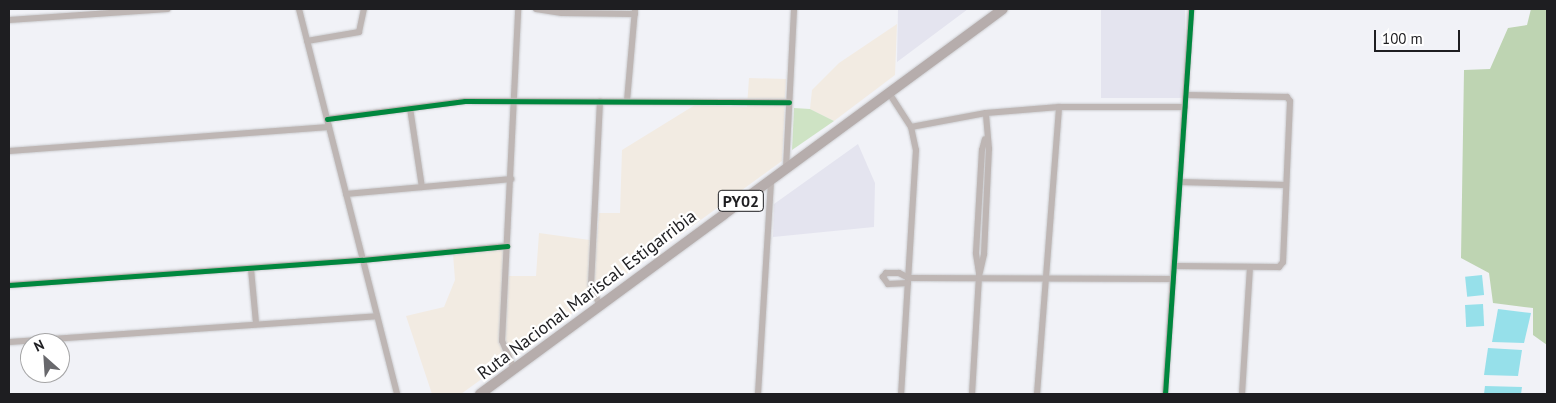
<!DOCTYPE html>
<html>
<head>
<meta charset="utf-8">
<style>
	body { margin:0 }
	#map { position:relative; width:1556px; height:403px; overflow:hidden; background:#f1f2f7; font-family:"PT Sans",sans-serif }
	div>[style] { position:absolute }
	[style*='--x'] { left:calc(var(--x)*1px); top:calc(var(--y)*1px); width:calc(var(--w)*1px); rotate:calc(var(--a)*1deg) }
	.commercial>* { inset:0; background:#f2ebe2 }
	.built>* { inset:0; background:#e4e4ef; transform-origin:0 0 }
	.green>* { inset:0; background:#cee3c4 }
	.forest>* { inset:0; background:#bed4b2 }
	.water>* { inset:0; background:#96e0ea; transform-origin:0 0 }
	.roads { filter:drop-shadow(0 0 1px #cccdd0) drop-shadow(0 0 1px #cccdd0) }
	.street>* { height:6px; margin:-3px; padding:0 3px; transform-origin:3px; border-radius:3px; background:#beb6b4 }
	.primary>* { height:10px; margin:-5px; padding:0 5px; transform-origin:5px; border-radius:5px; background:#b6adac }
	.cycleway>* { height:5px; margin:-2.5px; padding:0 2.5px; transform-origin:2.5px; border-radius:2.5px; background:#00873e }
	span { translate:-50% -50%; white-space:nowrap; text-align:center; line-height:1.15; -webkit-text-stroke:4.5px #fff; paint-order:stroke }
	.shield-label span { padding:1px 4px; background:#fff; border:1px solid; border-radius:4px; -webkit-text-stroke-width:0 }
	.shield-label { font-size:16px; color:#1e1e21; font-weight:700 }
	.street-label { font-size:18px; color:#1e1e21 }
	.frame { position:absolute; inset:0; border:10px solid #1e1e21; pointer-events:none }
	.north { position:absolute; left:20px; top:333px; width:50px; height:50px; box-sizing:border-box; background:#fff; border:1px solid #a5a5a6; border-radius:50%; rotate:334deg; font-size:14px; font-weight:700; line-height:20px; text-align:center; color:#1e1e21 }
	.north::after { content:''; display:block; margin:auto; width:18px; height:22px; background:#68686c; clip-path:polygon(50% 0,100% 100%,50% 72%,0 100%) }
	.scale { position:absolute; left:1374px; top:30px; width:86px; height:22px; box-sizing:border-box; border:2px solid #1e1e21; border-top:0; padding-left:6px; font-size:15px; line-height:18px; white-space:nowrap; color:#1e1e21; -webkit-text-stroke:4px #fff; paint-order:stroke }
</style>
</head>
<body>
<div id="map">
	<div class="commercial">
		<div style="clip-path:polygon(897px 24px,895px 75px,834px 121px,810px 109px,812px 90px,839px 63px)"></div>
		<div style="clip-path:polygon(749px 78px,786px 79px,782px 161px,461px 394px,432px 394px,406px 316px,444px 307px,455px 280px,453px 254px,505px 249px,504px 276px,536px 276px,539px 233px,597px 241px,599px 213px,620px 213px,622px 150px,695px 105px,747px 107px)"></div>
	</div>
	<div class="built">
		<div style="clip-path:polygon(898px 9px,968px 9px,897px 62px)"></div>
		<div style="left:1101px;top:9px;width:84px;height:89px"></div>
		<div style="clip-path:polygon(858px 144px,875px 183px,874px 227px,773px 237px,774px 204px)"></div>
	</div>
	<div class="green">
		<div style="clip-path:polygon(794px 108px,810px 109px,834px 121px,792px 150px)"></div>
	</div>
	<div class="forest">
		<div style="clip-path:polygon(1531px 9px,1547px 9px,1547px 345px,1533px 335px,1533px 308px,1493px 303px,1489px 273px,1461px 258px,1464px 70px,1490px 69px,1508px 28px,1527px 25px)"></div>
	</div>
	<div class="water">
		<div style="left:1482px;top:275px;width:20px;height:17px;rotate:84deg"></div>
		<div style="left:1483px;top:304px;width:22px;height:18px;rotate:87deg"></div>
		<div style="clip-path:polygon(1498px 309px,1531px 313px,1524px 343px,1492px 342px)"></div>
		<div style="clip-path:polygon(1488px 348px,1522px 350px,1518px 376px,1484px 375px)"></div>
		<div style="clip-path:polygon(1485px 386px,1522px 387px,1521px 394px,1484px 394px)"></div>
	</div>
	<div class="roads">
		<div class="street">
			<div style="--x:299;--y:9;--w:397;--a:75.7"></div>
			<div style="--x:536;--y:9;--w:26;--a:9"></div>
			<div style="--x:562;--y:13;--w:73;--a:0.8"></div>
			<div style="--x:9;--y:20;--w:159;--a:-4"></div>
			<div style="--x:307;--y:41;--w:53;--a:-9.8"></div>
			<div style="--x:359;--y:32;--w:24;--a:-78"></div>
			<div style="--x:889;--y:93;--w:40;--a:57.1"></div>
			<div style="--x:911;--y:127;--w:24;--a:78"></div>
			<div style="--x:916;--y:150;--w:244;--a:93.5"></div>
			<div style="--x:627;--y:101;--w:92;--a:-85"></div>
			<div style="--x:410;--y:108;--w:80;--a:81.4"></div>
			<div style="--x:327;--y:119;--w:139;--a:-7.4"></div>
			<div style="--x:465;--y:101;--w:324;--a:0.2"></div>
			<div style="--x:911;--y:127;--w:76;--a:-10.6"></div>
			<div style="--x:986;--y:113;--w:73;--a:-4.7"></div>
			<div style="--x:1059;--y:107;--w:126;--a:0"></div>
			<div style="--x:9;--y:151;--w:321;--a:-4.3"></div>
			<div style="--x:786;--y:168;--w:159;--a:-87.1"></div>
			<div style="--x:1180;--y:182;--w:106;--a:1.6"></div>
			<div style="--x:346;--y:194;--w:166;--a:-5.2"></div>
			<div style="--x:1174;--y:266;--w:105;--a:0.5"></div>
			<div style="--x:1279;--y:267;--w:6;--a:-51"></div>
			<div style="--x:1283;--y:262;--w:161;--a:-87.5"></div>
			<div style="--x:1290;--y:101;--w:5;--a:-127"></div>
			<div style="--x:1287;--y:97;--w:101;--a:-178.9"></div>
			<div style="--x:251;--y:269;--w:54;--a:84.7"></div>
			<div style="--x:979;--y:273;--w:20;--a:-99"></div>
			<div style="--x:976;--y:253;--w:103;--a:-86.7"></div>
			<div style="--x:982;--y:150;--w:11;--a:-75"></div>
			<div style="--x:908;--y:283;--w:20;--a:177"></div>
			<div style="--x:888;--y:284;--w:9;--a:-126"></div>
			<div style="--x:883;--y:277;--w:5;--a:-53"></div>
			<div style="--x:886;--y:273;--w:13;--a:0"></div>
			<div style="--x:899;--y:273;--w:11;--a:27"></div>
			<div style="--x:909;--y:278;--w:264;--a:0.2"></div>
			<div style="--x:9;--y:285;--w:354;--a:-4.1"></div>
			<div style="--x:362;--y:260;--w:146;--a:-5.5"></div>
			<div style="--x:600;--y:306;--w:23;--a:-113"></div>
			<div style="--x:591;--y:285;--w:184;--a:-87.2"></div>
			<div style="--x:9;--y:342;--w:369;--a:-4"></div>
			<div style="--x:514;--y:369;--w:30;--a:-113"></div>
			<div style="--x:502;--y:341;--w:332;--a:-87.2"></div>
			<div style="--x:758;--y:394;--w:215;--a:-86.5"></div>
			<div style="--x:972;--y:394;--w:118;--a:-86.6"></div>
			<div style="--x:979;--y:276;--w:23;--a:-77"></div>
			<div style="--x:984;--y:254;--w:105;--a:-87.3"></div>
			<div style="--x:989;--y:149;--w:36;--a:-95"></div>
			<div style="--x:1037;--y:394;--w:288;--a:-85.6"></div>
			<div style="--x:1165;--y:394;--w:386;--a:-86.1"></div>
			<div style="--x:1242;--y:394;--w:127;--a:-86.4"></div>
		</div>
		<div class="primary">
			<div style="--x:480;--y:394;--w:649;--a:-36.36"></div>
		</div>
	</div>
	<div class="cycleway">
		<div style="--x:327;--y:119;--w:139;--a:-7.4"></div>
		<div style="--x:465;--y:101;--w:324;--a:0.2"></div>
		<div style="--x:9;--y:285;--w:354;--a:-4.1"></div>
		<div style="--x:362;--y:260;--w:146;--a:-5.5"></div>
		<div style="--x:1165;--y:394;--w:386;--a:-86.1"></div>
	</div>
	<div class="shield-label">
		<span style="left:741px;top:201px">PY02</span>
	</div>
	<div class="street-label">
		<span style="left:587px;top:295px;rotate:-37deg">Ruta Nacional Mariscal Estigarribia</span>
	</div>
	<div class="frame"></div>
	<div class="north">N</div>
	<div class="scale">100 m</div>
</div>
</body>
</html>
